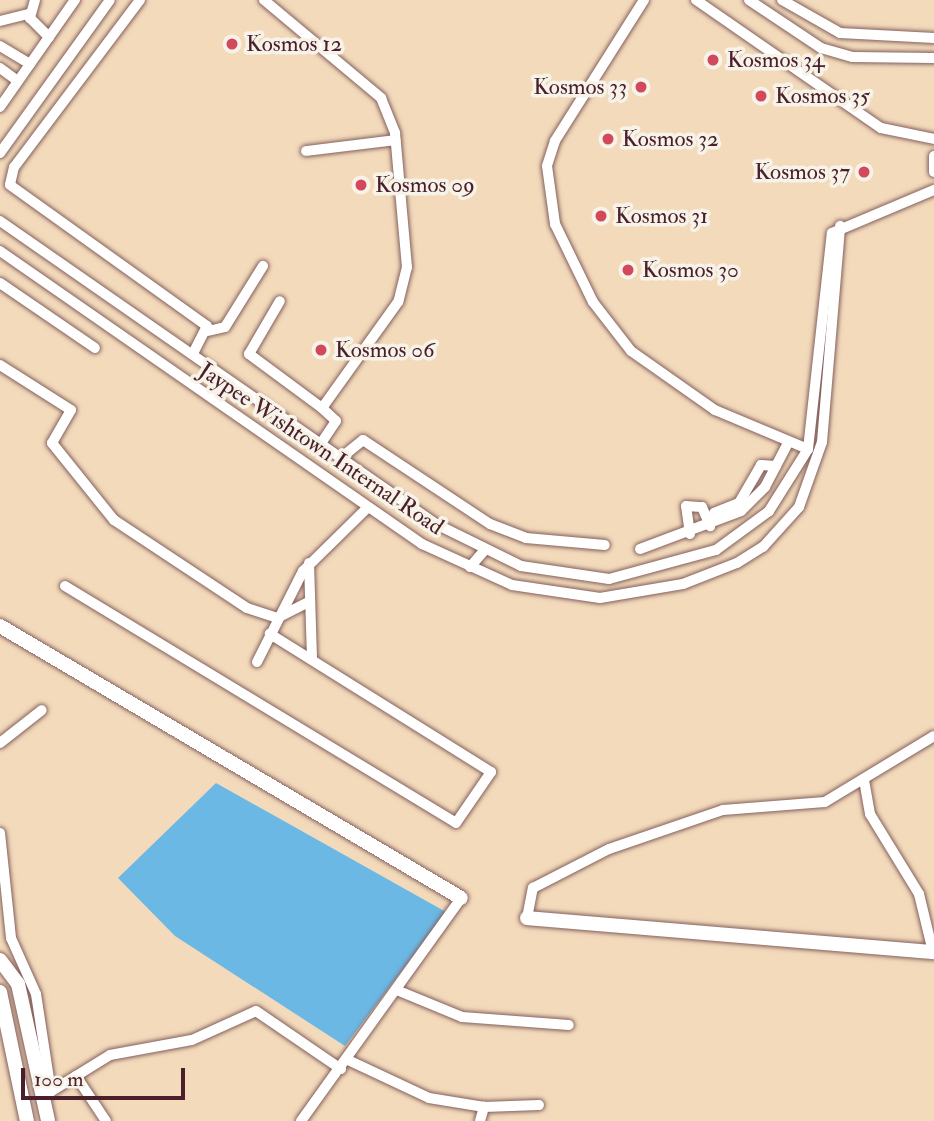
<!DOCTYPE html>
<html>
<head>
<meta charset="utf-8">
<style>
	body { margin:0 }
	#map { position:relative; width:934px; height:1121px; overflow:hidden; background:#f3dabb; font-family:"IM FELL Double Pica",serif }
	div>[style] { position:absolute }
	[style*='--x'] { left:calc(var(--x)*1px); top:calc(var(--y)*1px); width:calc(var(--w)*1px); rotate:calc(var(--a)*1deg) }
	.water>* { inset:0; background:#6bb8e5 }
	.roads { filter:drop-shadow(0 0 2px #85605d) drop-shadow(0 0 2px #85605d) }
	.street>* { height:10px; margin:-5px; padding:0 5px; transform-origin:5px; border-radius:5px; background:#fff }
	.secondary>* { height:14px; margin:-7px; padding:0 7px; transform-origin:7px; border-radius:7px; background:#fff }
	.dots>* { width:19px; height:19px; translate:-50% -50%; box-sizing:border-box; border:4px solid #f7f3e8; border-radius:50% }
	span { translate:-50% -50%; white-space:nowrap; text-align:center; line-height:1.15; -webkit-text-stroke:7px #f7f3e8; paint-order:stroke }
	.poi-label { font-size:23px; color:#4a1f2b }
	.left { translate:0 -50%; text-align:left }
	.right { translate:-100% -50%; text-align:right }
	.street-label { font-size:23px; color:#4a1f2b }
	.scale { position:absolute; left:21px; top:1068px; width:164px; height:32px; box-sizing:border-box; border:4px solid #4a1f2b; border-top:0; padding-left:9px; font-size:21px; line-height:24px; white-space:nowrap; color:#4a1f2b; -webkit-text-stroke:5px #f7f3e8; paint-order:stroke }
</style>
</head>
<body>
<div id="map">
	<div class="water">
		<div style="clip-path:polygon(216px 783px,446px 912px,345px 1046px,175px 936px,118px 878px)"></div>
	</div>
	<div class="roads">
		<div class="street">
			<div style="--x:35;--y:0;--w:19;--a:106"></div>
			<div style="--x:30;--y:18;--w:27;--a:45"></div>
			<div style="--x:140;--y:0;--w:209;--a:127"></div>
			<div style="--x:14;--y:167;--w:18;--a:103"></div>
			<div style="--x:10;--y:185;--w:242;--a:35.6"></div>
			<div style="--x:207;--y:326;--w:31;--a:117"></div>
			<div style="--x:264;--y:0;--w:153;--a:39.9"></div>
			<div style="--x:381;--y:98;--w:38;--a:68"></div>
			<div style="--x:395;--y:133;--w:135;--a:84.9"></div>
			<div style="--x:407;--y:267;--w:36;--a:104"></div>
			<div style="--x:398;--y:302;--w:130;--a:125.6"></div>
			<div style="--x:322;--y:408;--w:91;--a:-143.5"></div>
			<div style="--x:249;--y:354;--w:61;--a:-59.7"></div>
			<div style="--x:644;--y:0;--w:167;--a:122.3"></div>
			<div style="--x:555;--y:141;--w:26;--a:108"></div>
			<div style="--x:547;--y:166;--w:59;--a:82.1"></div>
			<div style="--x:555;--y:224;--w:87;--a:64"></div>
			<div style="--x:593;--y:302;--w:62;--a:52.2"></div>
			<div style="--x:631;--y:351;--w:103;--a:35.1"></div>
			<div style="--x:715;--y:410;--w:101;--a:22.8"></div>
			<div style="--x:696;--y:0;--w:225;--a:34.7"></div>
			<div style="--x:881;--y:128;--w:54;--a:11.7"></div>
			<div style="--x:749;--y:0;--w:87;--a:33.7"></div>
			<div style="--x:821;--y:48;--w:33;--a:16"></div>
			<div style="--x:853;--y:57;--w:81;--a:0.7"></div>
			<div style="--x:782;--y:0;--w:67;--a:29.6"></div>
			<div style="--x:840;--y:33;--w:94;--a:3"></div>
			<div style="--x:0;--y:21;--w:29;--a:-14"></div>
			<div style="--x:0;--y:46;--w:35;--a:31"></div>
			<div style="--x:0;--y:68;--w:22;--a:36"></div>
			<div style="--x:0;--y:107;--w:131;--a:-55"></div>
			<div style="--x:306;--y:151;--w:90;--a:-7"></div>
			<div style="--x:0;--y:153;--w:188;--a:-54.3"></div>
			<div style="--x:934;--y:156;--w:16;--a:90"></div>
			<div style="--x:0;--y:221;--w:531;--a:34.8"></div>
			<div style="--x:436;--y:524;--w:95;--a:26.3"></div>
			<div style="--x:521;--y:566;--w:89;--a:8.4"></div>
			<div style="--x:609;--y:579;--w:111;--a:-15.2"></div>
			<div style="--x:716;--y:550;--w:66;--a:-36.3"></div>
			<div style="--x:769;--y:511;--w:73;--a:-57.8"></div>
			<div style="--x:808;--y:449;--w:217;--a:-83.7"></div>
			<div style="--x:832;--y:233;--w:111;--a:-22.9"></div>
			<div style="--x:0;--y:251;--w:514;--a:34.77"></div>
			<div style="--x:422;--y:544;--w:99;--a:24.5"></div>
			<div style="--x:512;--y:585;--w:89;--a:8.4"></div>
			<div style="--x:600;--y:598;--w:84;--a:-9.6"></div>
			<div style="--x:683;--y:584;--w:58;--a:-21.3"></div>
			<div style="--x:737;--y:563;--w:31;--a:-32"></div>
			<div style="--x:763;--y:547;--w:54;--a:-48"></div>
			<div style="--x:799;--y:507;--w:69;--a:-70.5"></div>
			<div style="--x:822;--y:442;--w:217;--a:-85.2"></div>
			<div style="--x:0;--y:283;--w:115;--a:34.4"></div>
			<div style="--x:208;--y:331;--w:17;--a:-13"></div>
			<div style="--x:225;--y:327;--w:72;--a:-58.1"></div>
			<div style="--x:0;--y:365;--w:84;--a:32.4"></div>
			<div style="--x:71;--y:410;--w:38;--a:120"></div>
			<div style="--x:52;--y:443;--w:99;--a:51.2"></div>
			<div style="--x:114;--y:520;--w:159;--a:33.5"></div>
			<div style="--x:247;--y:608;--w:32;--a:18"></div>
			<div style="--x:277;--y:618;--w:37;--a:-27"></div>
			<div style="--x:322;--y:408;--w:19;--a:43"></div>
			<div style="--x:336;--y:421;--w:25;--a:124"></div>
			<div style="--x:342;--y:457;--w:27;--a:-39"></div>
			<div style="--x:363;--y:440;--w:152;--a:33.5"></div>
			<div style="--x:490;--y:524;--w:39;--a:21"></div>
			<div style="--x:526;--y:538;--w:79;--a:5.1"></div>
			<div style="--x:714;--y:513;--w:27;--a:-22"></div>
			<div style="--x:739;--y:503;--w:44;--a:-59.9"></div>
			<div style="--x:761;--y:465;--w:15;--a:4"></div>
			<div style="--x:690;--y:534;--w:28;--a:-98"></div>
			<div style="--x:686;--y:506;--w:16;--a:4"></div>
			<div style="--x:702;--y:507;--w:21;--a:67"></div>
			<div style="--x:640;--y:549;--w:108;--a:-20.6"></div>
			<div style="--x:741;--y:511;--w:34;--a:-45"></div>
			<div style="--x:765;--y:487;--w:50;--a:-62.4"></div>
			<div style="--x:309;--y:563;--w:96;--a:88.2"></div>
			<div style="--x:470;--y:567;--w:21;--a:-49"></div>
			<div style="--x:65;--y:586;--w:457;--a:31.2"></div>
			<div style="--x:456;--y:823;--w:62;--a:-55.5"></div>
			<div style="--x:491;--y:772;--w:261;--a:-148"></div>
			<div style="--x:257;--y:662;--w:102;--a:-63.2"></div>
			<div style="--x:303;--y:571;--w:88;--a:-44.5"></div>
			<div style="--x:0;--y:743;--w:53;--a:-38.2"></div>
			<div style="--x:864;--y:780;--w:35;--a:80"></div>
			<div style="--x:870;--y:814;--w:94;--a:58.5"></div>
			<div style="--x:919;--y:894;--w:60;--a:76.4"></div>
			<div style="--x:0;--y:833;--w:106;--a:84"></div>
			<div style="--x:11;--y:938;--w:61;--a:65.9"></div>
			<div style="--x:36;--y:994;--w:99;--a:81.3"></div>
			<div style="--x:527;--y:918;--w:31;--a:-79"></div>
			<div style="--x:533;--y:888;--w:85;--a:-27.2"></div>
			<div style="--x:609;--y:849;--w:120;--a:-18.9"></div>
			<div style="--x:723;--y:810;--w:102;--a:-4.5"></div>
			<div style="--x:825;--y:802;--w:127;--a:-31.2"></div>
			<div style="--x:399;--y:991;--w:68;--a:22.4"></div>
			<div style="--x:462;--y:1017;--w:107;--a:4.3"></div>
			<div style="--x:348;--y:1060;--w:89;--a:25.1"></div>
			<div style="--x:429;--y:1098;--w:56;--a:9.3"></div>
			<div style="--x:484;--y:1107;--w:55;--a:-2.1"></div>
			<div style="--x:76;--y:1076;--w:54;--a:56.3"></div>
			<div style="--x:42;--y:1097;--w:80;--a:-31.7"></div>
			<div style="--x:110;--y:1055;--w:83;--a:-10.4"></div>
			<div style="--x:192;--y:1040;--w:70;--a:-24.4"></div>
			<div style="--x:256;--y:1011;--w:103;--a:34.3"></div>
			<div style="--x:301;--y:1121;--w:274;--a:-54.3"></div>
			<div style="--x:480;--y:1121;--w:15;--a:-74"></div>
		</div>
		<div class="secondary">
			<div style="--x:0;--y:626;--w:535;--a:30.54"></div>
			<div style="--x:527;--y:918;--w:408;--a:4.8"></div>
			<div style="--x:0;--y:960;--w:30;--a:53"></div>
			<div style="--x:18;--y:984;--w:140;--a:77.6"></div>
			<div style="--x:0;--y:992;--w:132;--a:78.2"></div>
		</div>
	</div>
	<div class="dots">
		<div style="left:232px;top:44px;background:#d1495b"></div>
		<div style="left:713px;top:60px;background:#d1495b"></div>
		<div style="left:641px;top:87px;background:#d1495b"></div>
		<div style="left:761px;top:96px;background:#d1495b"></div>
		<div style="left:608px;top:139px;background:#d1495b"></div>
		<div style="left:864px;top:172px;background:#d1495b"></div>
		<div style="left:361px;top:185px;background:#d1495b"></div>
		<div style="left:601px;top:216px;background:#d1495b"></div>
		<div style="left:628px;top:270px;background:#d1495b"></div>
		<div style="left:321px;top:350px;background:#d1495b"></div>
	</div>
	<div class="poi-label">
		<span class="left" style="left:246px;top:44px">Kosmos 12</span>
		<span class="left" style="left:727px;top:60px">Kosmos 34</span>
		<span class="right" style="left:627px;top:87px">Kosmos 33</span>
		<span class="left" style="left:775px;top:96px">Kosmos 35</span>
		<span class="left" style="left:622px;top:139px">Kosmos 32</span>
		<span class="right" style="left:850px;top:172px">Kosmos 37</span>
		<span class="left" style="left:375px;top:185px">Kosmos 09</span>
		<span class="left" style="left:615px;top:216px">Kosmos 31</span>
		<span class="left" style="left:642px;top:270px">Kosmos 30</span>
		<span class="left" style="left:335px;top:350px">Kosmos 06</span>
	</div>
	<div class="street-label">
		<span style="left:321px;top:449px;rotate:34deg">Jaypee Wishtown Internal Road</span>
	</div>
	<div class="scale">100 m</div>
</div>
</body>
</html>
